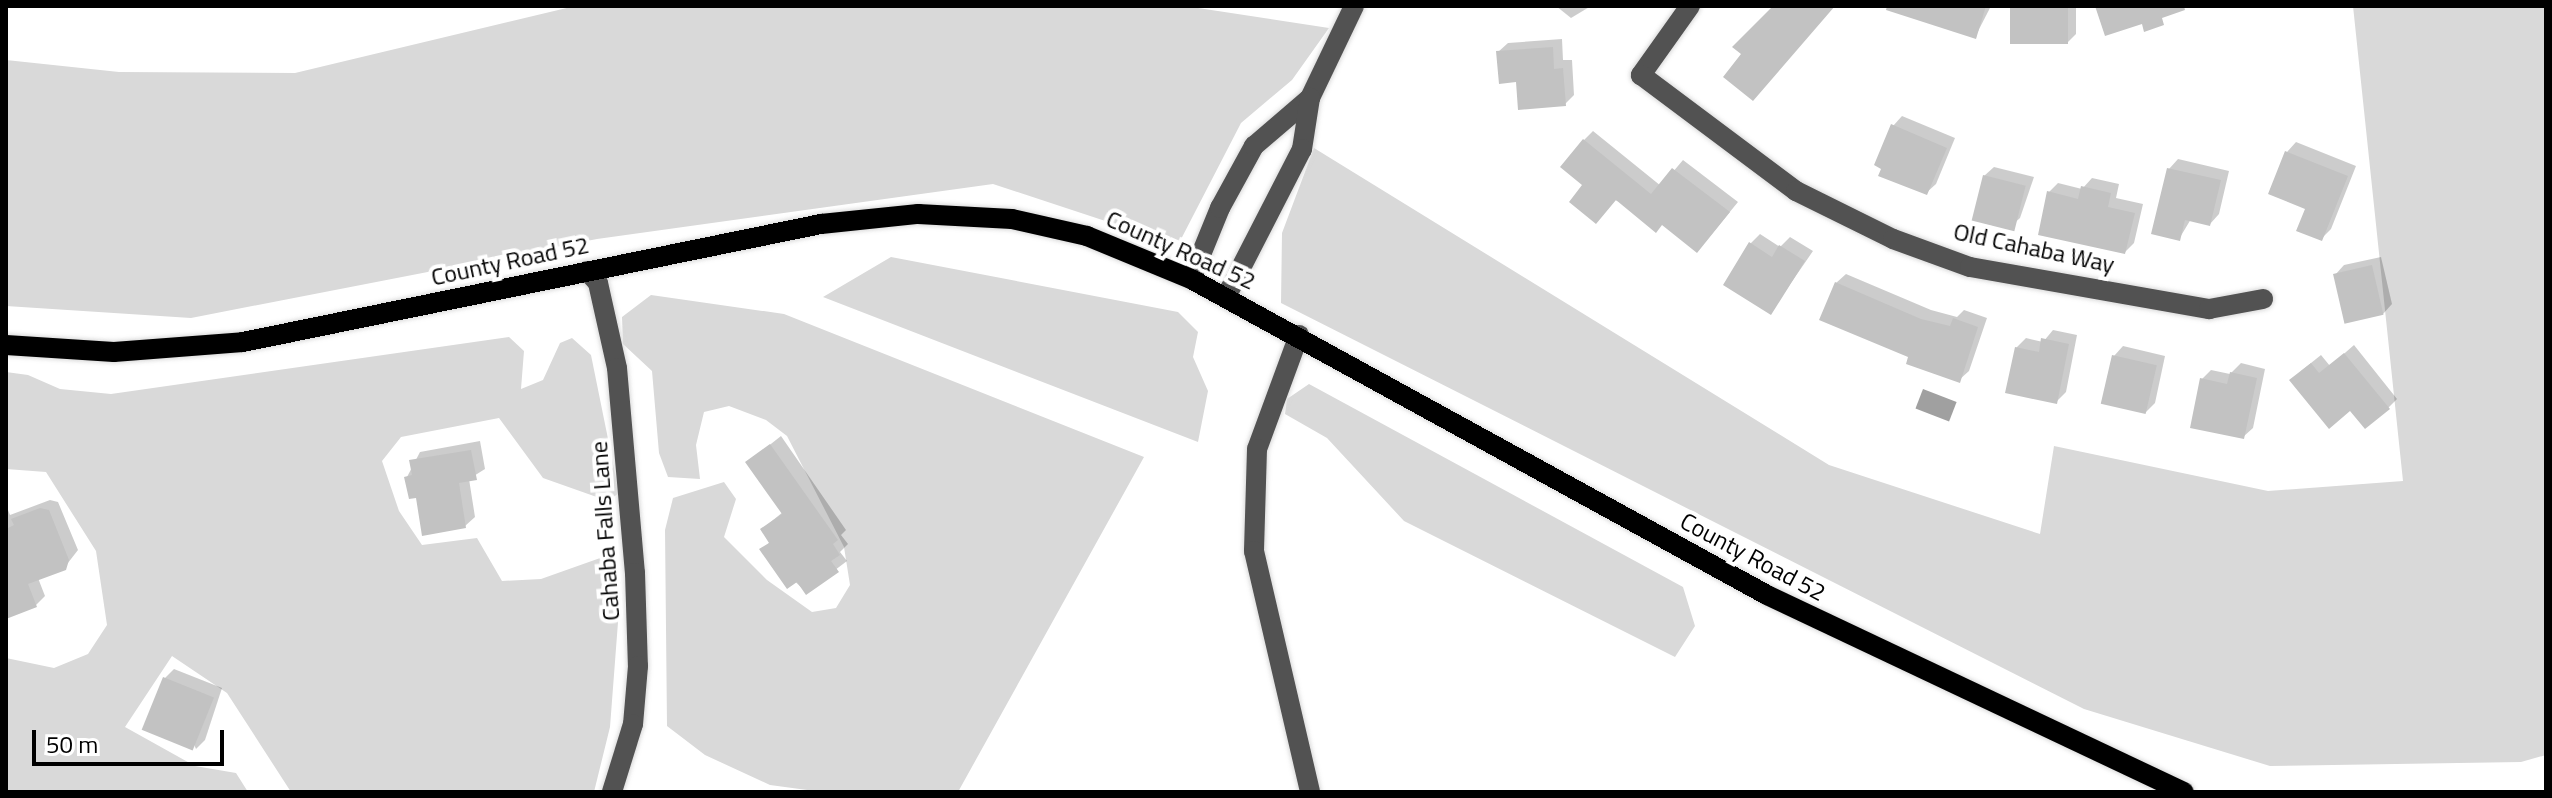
<!DOCTYPE html>
<html>
<head>
<meta charset="utf-8">
<style>
	body { margin:0 }
	#map { position:relative; width:2552px; height:798px; overflow:hidden; background:#fff; font-family:"Titillium Web",sans-serif }
	div>[style] { position:absolute }
	[style*='--x'] { left:calc(var(--x)*1px); top:calc(var(--y)*1px); width:calc(var(--w)*1px); rotate:calc(var(--a)*1deg) }
	.green>* { inset:0; background:#d9d9d9 }
	.water>* { inset:0; background:#a0a0a0; transform-origin:0 0 }
	.shadow>* { inset:0; background:#0003 }
	.building>* { inset:0; background:#c2c2c2; transform-origin:0 0 }
	.roads { filter:drop-shadow(0 0 2px #dbdbdb) drop-shadow(0 0 2px #dbdbdb) }
	.minor>* { height:20px; margin:-10px; padding:0 10px; transform-origin:10px; border-radius:10px; background:#525252 }
	.major>* { height:20px; margin:-10px; padding:0 10px; transform-origin:10px; border-radius:10px; background:#000 }
	span { translate:-50% -50%; white-space:nowrap; text-align:center; line-height:1.15; -webkit-text-stroke:8px #fff; paint-order:stroke }
	.street-label { font-size:24px; color:#000 }
	.frame { position:absolute; inset:0; border:8px solid #000; pointer-events:none }
	.scale { position:absolute; left:32px; top:730px; width:192px; height:36px; box-sizing:border-box; border:4px solid #000; border-top:0; padding-left:10px; font-size:24px; line-height:28px; white-space:nowrap; color:#000; -webkit-text-stroke:6px #fff; paint-order:stroke }
</style>
</head>
<body>
<div id="map">
	<div class="green">
		<div style="clip-path:polygon(575px 6px,1185px 6px,1329px 28px,1292px 80px,1241px 123px,1178px 245px,993px 184px,597px 239px,191px 318px,6px 306px,6px 60px,119px 72px,295px 73px)"></div>
		<div style="clip-path:polygon(2353px 6px,2546px 6px,2546px 755px,2521px 762px,2270px 766px,2084px 709px,1281px 303px,1282px 233px,1314px 148px,1829px 465px,2040px 534px,2054px 446px,2268px 491px,2403px 481px)"></div>
		<div style="clip-path:polygon(891px 257px,1178px 312px,1198px 332px,1193px 357px,1208px 391px,1198px 442px,823px 297px)"></div>
		<div style="clip-path:polygon(651px 295px,784px 314px,1144px 457px,958px 792px,822px 792px,770px 785px,705px 755px,667px 726px,665px 530px,673px 498px,724px 482px,736px 499px,724px 537px,767px 580px,812px 612px,836px 608px,850px 585px,844px 547px,787px 436px,766px 420px,729px 406px,704px 412px,696px 445px,700px 479px,668px 477px,659px 453px,652px 371px,623px 344px,622px 317px)"></div>
		<div style="clip-path:polygon(509px 337px,524px 351px,521px 389px,543px 380px,560px 343px,572px 338px,591px 355px,619px 493px,608px 501px,543px 478px,499px 418px,401px 437px,382px 461px,399px 511px,422px 545px,477px 538px,502px 581px,541px 579px,603px 557px,621px 583px,610px 727px,594px 792px,291px 792px,227px 693px,172px 656px,125px 727px,195px 766px,236px 773px,248px 792px,6px 792px,6px 658px,54px 668px,88px 654px,107px 625px,96px 551px,46px 472px,6px 469px,6px 372px,28px 375px,60px 389px,111px 394px)"></div>
		<div style="clip-path:polygon(1309px 384px,1683px 587px,1695px 626px,1675px 657px,1404px 521px,1327px 438px,1285px 414px,1287px 399px)"></div>
	</div>
	<div class="water">
		<div style="left:1923px;top:389px;width:36px;height:21px;rotate:21deg"></div>
	</div>
	<div class="shadow">
		<div style="clip-path:polygon(1556px 6px,1591px 6px,1571px 18px)"></div>
		<div style="clip-path:polygon(1921px 6px,1991px 6px,1975px 37px)"></div>
		<div style="clip-path:polygon(2012px 6px,2076px 6px,2076px 34px,2066px 44px)"></div>
		<div style="clip-path:polygon(1562px 39px,1563px 60px,1572px 60px,1574px 95px,1565px 104px,1518px 80px,1498px 52px,1508px 43px)"></div>
		<div style="clip-path:polygon(1902px 116px,1955px 138px,1936px 184px,1926px 193px,1893px 126px)"></div>
		<div style="clip-path:polygon(1593px 131px,1661px 186px,1683px 160px,1738px 202px,1706px 241px,1662px 223px,1585px 185px,1584px 140px)"></div>
		<div style="clip-path:polygon(2296px 142px,2356px 166px,2331px 229px,2321px 239px,2307px 208px,2270px 193px,2287px 152px)"></div>
		<div style="clip-path:polygon(2178px 159px,2229px 171px,2219px 214px,2210px 224px,2191px 219px,2179px 239px,2169px 169px)"></div>
		<div style="clip-path:polygon(1994px 167px,2034px 177px,2020px 218px,2010px 227px,1984px 176px)"></div>
		<div style="clip-path:polygon(2092px 178px,2119px 184px,2116px 198px,2143px 204px,2134px 243px,2125px 252px,2049px 192px,2058px 183px,2082px 189px)"></div>
		<div style="clip-path:polygon(1760px 234px,1780px 247px,1790px 237px,1813px 251px,1771px 312px,1750px 244px)"></div>
		<div style="clip-path:polygon(2381px 257px,2392px 304px,2383px 314px,2335px 275px,2344px 265px)"></div>
		<div style="clip-path:polygon(1846px 274px,1931px 310px,1957px 317px,1964px 310px,1987px 318px,1969px 371px,1959px 380px,1911px 356px,1836px 283px)"></div>
		<div style="clip-path:polygon(2053px 330px,2077px 335px,2066px 392px,2056px 402px,2016px 348px,2026px 338px,2043px 342px)"></div>
		<div style="clip-path:polygon(2354px 345px,2397px 399px,2388px 408px,2350px 408px,2301px 371px,2321px 355px,2330px 366px)"></div>
		<div style="clip-path:polygon(2123px 346px,2165px 356px,2155px 403px,2146px 412px,2114px 356px)"></div>
		<div style="clip-path:polygon(2241px 363px,2265px 369px,2253px 428px,2243px 437px,2202px 379px,2211px 370px,2230px 374px)"></div>
		<div style="clip-path:polygon(781px 436px,846px 530px,841px 535px,848px 544px,840px 552px,847px 561px,806px 592px,762px 550px,771px 541px,762px 529px,783px 512px,748px 462px)"></div>
		<div style="clip-path:polygon(480px 441px,485px 469px,469px 479px,475px 517px,465px 526px,417px 496px,407px 477px,420px 452px)"></div>
		<div style="clip-path:polygon(50px 500px,58px 502px,78px 550px,64px 568px,38px 578px,45px 596px,36px 605px,6px 617px,6px 505px,10px 515px)"></div>
		<div style="clip-path:polygon(174px 669px,222px 688px,205px 740px,196px 749px,165px 678px)"></div>
	</div>
	<div class="building">
		<div style="clip-path:polygon(1773px 6px,1835px 6px,1753px 101px,1723px 77px,1741px 54px,1732px 47px)"></div>
		<div style="clip-path:polygon(1887px 6px,1986px 6px,1976px 39px,1886px 10px)"></div>
		<div style="left:2010px;top:6px;width:58px;height:38px"></div>
		<div style="clip-path:polygon(2095px 6px,2184px 6px,2185px 10px,2162px 18px,2164px 25px,2144px 32px,2142px 24px,2105px 36px)"></div>
		<div style="clip-path:polygon(1553px 47px,1554px 69px,1563px 68px,1566px 106px,1518px 110px,1516px 82px,1499px 84px,1496px 51px)"></div>
		<div style="clip-path:polygon(1891px 124px,1947px 148px,1927px 195px,1878px 176px,1881px 169px,1874px 165px)"></div>
		<div style="clip-path:polygon(1583px 139px,1651px 194px,1672px 168px,1730px 212px,1697px 253px,1662px 225px,1656px 233px,1616px 200px,1596px 224px,1569px 202px,1582px 185px,1560px 167px)"></div>
		<div style="clip-path:polygon(2285px 151px,2348px 176px,2322px 241px,2296px 231px,2305px 209px,2268px 194px)"></div>
		<div style="clip-path:polygon(2167px 168px,2221px 180px,2210px 226px,2185px 220px,2180px 241px,2151px 234px)"></div>
		<div style="left:1983px;top:175px;width:44px;height:47px;rotate:14deg"></div>
		<div style="clip-path:polygon(2081px 186px,2111px 193px,2108px 207px,2135px 213px,2125px 254px,2038px 235px,2047px 191px,2078px 199px)"></div>
		<div style="clip-path:polygon(1749px 242px,1772px 257px,1779px 245px,1805px 261px,1771px 315px,1723px 285px)"></div>
		<div style="left:2372px;top:265px;width:51px;height:40px;rotate:77deg"></div>
		<div style="clip-path:polygon(1835px 282px,1921px 319px,1950px 326px,1953px 318px,1978px 327px,1960px 383px,1906px 364px,1908px 357px,1819px 320px)"></div>
		<div style="clip-path:polygon(2041px 338px,2069px 344px,2057px 404px,2005px 393px,2015px 347px,2039px 352px)"></div>
		<div style="clip-path:polygon(2344px 353px,2390px 409px,2365px 429px,2350px 411px,2329px 429px,2289px 380px,2311px 363px,2319px 373px)"></div>
		<div style="left:2112px;top:355px;width:46px;height:50px;rotate:13deg"></div>
		<div style="clip-path:polygon(2230px 372px,2257px 378px,2244px 439px,2190px 428px,2200px 378px,2227px 384px)"></div>
		<div style="clip-path:polygon(770px 444px,838px 540px,833px 544px,840px 555px,831px 561px,839px 572px,806px 595px,797px 582px,787px 589px,759px 549px,769px 543px,760px 529px,782px 514px,745px 462px)"></div>
		<div style="clip-path:polygon(471px 450px,477px 480px,459px 483px,466px 528px,422px 536px,416px 498px,409px 499px,404px 477px,412px 475px,409px 460px)"></div>
		<div style="clip-path:polygon(40px 508px,49px 510px,69px 560px,66px 570px,28px 584px,37px 607px,6px 619px,6px 529px,14px 525px,11px 519px)"></div>
		<div style="left:163px;top:677px;width:55px;height:57px;rotate:22deg"></div>
	</div>
	<div class="roads">
		<div class="minor">
			<div style="--x:1690;--y:6;--w:85;--a:125.4"></div>
			<div style="--x:1641;--y:75;--w:194;--a:36.8"></div>
			<div style="--x:1796;--y:191;--w:108;--a:26.3"></div>
			<div style="--x:1893;--y:239;--w:82;--a:20"></div>
			<div style="--x:1970;--y:267;--w:243;--a:10"></div>
			<div style="--x:2209;--y:309;--w:55;--a:-10.5"></div>
			<div style="--x:1310;--y:98;--w:102;--a:-64.4"></div>
			<div style="--x:587;--y:271;--w:16;--a:47"></div>
			<div style="--x:598;--y:283;--w:87;--a:77.4"></div>
			<div style="--x:617;--y:368;--w:206;--a:85"></div>
			<div style="--x:635;--y:573;--w:93;--a:88.2"></div>
			<div style="--x:638;--y:666;--w:58;--a:94.9"></div>
			<div style="--x:633;--y:724;--w:71;--a:107.2"></div>
			<div style="--x:1191;--y:279;--w:77;--a:-67.8"></div>
			<div style="--x:1220;--y:208;--w:71;--a:-61.3"></div>
			<div style="--x:1254;--y:146;--w:74;--a:-40.6"></div>
			<div style="--x:1310;--y:98;--w:52;--a:98.9"></div>
			<div style="--x:1302;--y:149;--w:166;--a:117.2"></div>
			<div style="--x:1299;--y:335;--w:121;--a:110.2"></div>
			<div style="--x:1257;--y:449;--w:102;--a:91.7"></div>
			<div style="--x:1254;--y:551;--w:247;--a:76.9"></div>
		</div>
		<div class="major">
			<div style="--x:6;--y:345;--w:108;--a:3.7"></div>
			<div style="--x:114;--y:352;--w:129;--a:-4.4"></div>
			<div style="--x:243;--y:342;--w:590;--a:-11.54"></div>
			<div style="--x:821;--y:224;--w:98;--a:-5.9"></div>
			<div style="--x:918;--y:214;--w:94;--a:3"></div>
			<div style="--x:1012;--y:219;--w:77;--a:12.8"></div>
			<div style="--x:1087;--y:236;--w:113;--a:22.5"></div>
			<div style="--x:1191;--y:279;--w:657;--a:28.75"></div>
			<div style="--x:1767;--y:595;--w:461;--a:25.3"></div>
		</div>
	</div>
	<div class="street-label">
		<span style="left:2034px;top:248px;rotate:12deg">Old Cahaba Way</span>
		<span style="left:1181px;top:250px;rotate:24deg">County Road 52</span>
		<span style="left:510px;top:261px;rotate:-12deg">County Road 52</span>
		<span style="left:605px;top:531px;rotate:-94deg">Cahaba Falls Lane</span>
		<span style="left:1753px;top:557px;rotate:28deg">County Road 52</span>
	</div>
	<div class="frame"></div>
	<div class="scale">50 m</div>
</div>
</body>
</html>
